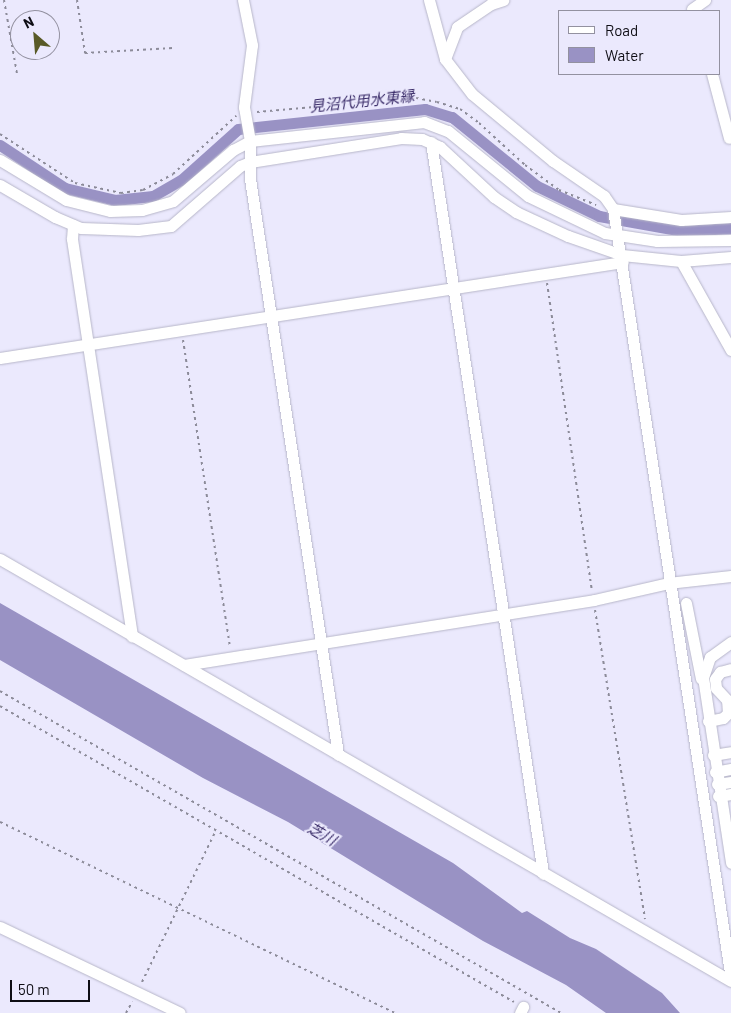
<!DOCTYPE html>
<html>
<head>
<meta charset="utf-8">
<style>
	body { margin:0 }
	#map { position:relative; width:731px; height:1013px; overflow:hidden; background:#ebe9fd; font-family:Barlow,"Noto Sans JP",sans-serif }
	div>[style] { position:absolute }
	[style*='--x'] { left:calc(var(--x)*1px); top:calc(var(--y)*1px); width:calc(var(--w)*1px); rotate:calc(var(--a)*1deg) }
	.water>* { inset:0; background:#9992c4 }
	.canal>* { height:11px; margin:-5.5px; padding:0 5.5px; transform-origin:5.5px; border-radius:5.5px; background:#9992c4 }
	.path>* { height:2px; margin-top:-1px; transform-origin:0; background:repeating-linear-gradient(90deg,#8c8b99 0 2.5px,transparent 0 6.5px) }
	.roads { filter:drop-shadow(0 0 1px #b7b6c9) drop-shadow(0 0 1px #b7b6c9) }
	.minor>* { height:11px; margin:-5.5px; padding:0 5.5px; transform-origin:5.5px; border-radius:5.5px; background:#fff }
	span { translate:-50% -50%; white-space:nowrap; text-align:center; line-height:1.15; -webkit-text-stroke:4px #ebe9fd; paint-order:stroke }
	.water-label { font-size:15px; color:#392b68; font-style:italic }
	.legend { position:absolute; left:558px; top:10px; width:162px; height:65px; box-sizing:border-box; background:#ebe9fd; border:1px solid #9391a0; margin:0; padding:6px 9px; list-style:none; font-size:15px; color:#0e0d14 }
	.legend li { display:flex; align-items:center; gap:10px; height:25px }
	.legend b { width:25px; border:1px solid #9391a0 }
	.north { position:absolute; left:10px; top:10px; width:50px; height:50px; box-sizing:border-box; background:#ebe9fd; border:1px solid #9391a0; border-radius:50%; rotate:333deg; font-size:14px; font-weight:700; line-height:20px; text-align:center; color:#0e0d14 }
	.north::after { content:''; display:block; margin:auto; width:18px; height:22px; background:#595a27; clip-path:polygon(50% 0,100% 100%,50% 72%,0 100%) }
	.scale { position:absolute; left:10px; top:980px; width:80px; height:22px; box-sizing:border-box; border:2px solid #0e0d14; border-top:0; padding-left:6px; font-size:15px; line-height:18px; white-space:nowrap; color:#0e0d14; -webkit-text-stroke:4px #ebe9fd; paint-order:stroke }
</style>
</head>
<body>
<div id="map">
	<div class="water">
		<div style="clip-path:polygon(0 603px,453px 863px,522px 913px,527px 911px,570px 938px,596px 949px,662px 993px,680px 1013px,606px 1013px,566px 985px,483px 941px,288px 822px,203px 778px,0 660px)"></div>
	</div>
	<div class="canal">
		<div style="--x:0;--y:145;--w:78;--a:33.5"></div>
		<div style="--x:65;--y:188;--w:51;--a:13.5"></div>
		<div style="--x:115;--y:200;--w:38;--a:-6"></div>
		<div style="--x:153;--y:196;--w:32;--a:-30"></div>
		<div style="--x:181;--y:180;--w:76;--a:-41.8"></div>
		<div style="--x:238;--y:129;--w:188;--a:-6.1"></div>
		<div style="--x:425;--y:109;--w:28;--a:17"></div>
		<div style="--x:452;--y:117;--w:109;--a:39.1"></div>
		<div style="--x:537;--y:186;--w:69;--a:25.8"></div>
		<div style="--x:599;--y:216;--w:84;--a:10.2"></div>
		<div style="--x:682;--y:231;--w:49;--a:-3.5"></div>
	</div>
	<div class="path">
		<div style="--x:4;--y:0;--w:75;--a:80"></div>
		<div style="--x:77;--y:0;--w:54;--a:81.4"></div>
		<div style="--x:85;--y:53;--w:88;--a:-3.3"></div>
		<div style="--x:257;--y:112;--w:160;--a:-5"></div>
		<div style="--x:416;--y:98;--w:21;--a:11"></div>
		<div style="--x:437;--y:102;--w:24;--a:17"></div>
		<div style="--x:460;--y:109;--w:24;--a:36"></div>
		<div style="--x:479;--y:123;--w:62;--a:42.4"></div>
		<div style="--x:525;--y:165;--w:42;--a:36.3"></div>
		<div style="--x:559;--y:190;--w:40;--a:22"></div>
		<div style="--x:0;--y:134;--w:90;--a:33.2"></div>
		<div style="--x:75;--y:183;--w:47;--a:12.3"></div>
		<div style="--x:121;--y:193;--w:22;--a:-8"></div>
		<div style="--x:143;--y:190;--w:34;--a:-28"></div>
		<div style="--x:173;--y:174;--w:86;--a:-42.6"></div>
		<div style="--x:547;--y:283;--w:310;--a:81.7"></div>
		<div style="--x:183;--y:340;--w:310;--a:81.3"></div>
		<div style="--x:595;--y:610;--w:313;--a:80.8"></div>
		<div style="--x:0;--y:691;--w:647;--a:29.85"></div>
		<div style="--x:0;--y:706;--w:593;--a:29.94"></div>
		<div style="--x:0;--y:822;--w:439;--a:25.8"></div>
		<div style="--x:142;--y:982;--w:169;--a:-64"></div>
		<div style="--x:126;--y:1013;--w:13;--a:-61"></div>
	</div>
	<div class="roads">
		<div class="minor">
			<div style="--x:243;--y:0;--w:46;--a:78.7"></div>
			<div style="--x:252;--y:45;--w:63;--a:97.4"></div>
			<div style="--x:244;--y:107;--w:35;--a:80"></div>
			<div style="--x:250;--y:141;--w:38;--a:90"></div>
			<div style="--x:250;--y:179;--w:582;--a:81.3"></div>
			<div style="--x:429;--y:0;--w:61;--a:74.8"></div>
			<div style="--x:445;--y:59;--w:44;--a:52.4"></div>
			<div style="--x:472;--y:94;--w:105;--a:39.6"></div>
			<div style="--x:553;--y:161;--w:62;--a:34.5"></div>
			<div style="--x:604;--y:196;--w:16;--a:55"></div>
			<div style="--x:613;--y:209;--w:779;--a:81.29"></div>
			<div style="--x:692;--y:9;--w:16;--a:-35"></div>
			<div style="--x:445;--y:59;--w:34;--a:-69"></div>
			<div style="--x:457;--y:27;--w:41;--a:-34.1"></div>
			<div style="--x:491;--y:4;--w:13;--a:-18"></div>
			<div style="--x:712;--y:74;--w:66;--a:75.1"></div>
			<div style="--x:431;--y:142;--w:740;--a:81.29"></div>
			<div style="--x:0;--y:160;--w:77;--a:31.2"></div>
			<div style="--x:66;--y:200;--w:45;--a:14"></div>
			<div style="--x:110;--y:211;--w:32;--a:-2"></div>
			<div style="--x:142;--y:210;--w:32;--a:-16"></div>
			<div style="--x:173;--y:201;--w:79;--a:-40.4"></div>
			<div style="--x:233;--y:150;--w:19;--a:-28"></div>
			<div style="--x:250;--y:141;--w:175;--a:-6.2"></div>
			<div style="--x:424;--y:122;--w:26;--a:21"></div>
			<div style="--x:448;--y:131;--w:103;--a:39.1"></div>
			<div style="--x:528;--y:196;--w:85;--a:25.7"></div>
			<div style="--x:605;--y:233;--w:53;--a:8.7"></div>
			<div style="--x:657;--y:241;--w:74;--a:-0.8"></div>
			<div style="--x:0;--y:185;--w:64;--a:30.2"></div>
			<div style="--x:55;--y:217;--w:28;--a:23"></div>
			<div style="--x:81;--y:228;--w:57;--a:2"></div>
			<div style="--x:138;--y:230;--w:33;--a:-7"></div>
			<div style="--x:171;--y:226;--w:91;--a:-41"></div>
			<div style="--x:240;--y:166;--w:11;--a:-22"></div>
			<div style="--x:250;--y:162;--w:153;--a:-9"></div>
			<div style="--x:401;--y:138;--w:21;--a:3"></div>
			<div style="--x:422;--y:139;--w:20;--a:24"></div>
			<div style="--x:440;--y:147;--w:74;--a:42.8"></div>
			<div style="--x:494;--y:197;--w:27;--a:34"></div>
			<div style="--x:516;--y:212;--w:57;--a:24.8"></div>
			<div style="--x:568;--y:236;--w:57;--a:19.4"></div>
			<div style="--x:622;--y:255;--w:59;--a:5.8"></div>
			<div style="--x:681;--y:261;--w:50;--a:-4.6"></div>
			<div style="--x:613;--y:209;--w:69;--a:9.2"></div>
			<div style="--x:681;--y:220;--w:50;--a:-3.4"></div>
			<div style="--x:73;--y:225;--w:14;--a:94"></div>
			<div style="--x:72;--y:239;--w:402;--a:81.4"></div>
			<div style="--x:681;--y:261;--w:102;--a:60.7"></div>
			<div style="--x:0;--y:358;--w:630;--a:-8.76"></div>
			<div style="--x:0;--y:559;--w:844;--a:30"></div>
			<div style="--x:686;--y:603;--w:77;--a:78.8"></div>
			<div style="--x:731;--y:642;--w:26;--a:144"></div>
			<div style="--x:710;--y:657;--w:21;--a:109"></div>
			<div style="--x:703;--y:677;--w:188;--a:81.4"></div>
			<div style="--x:184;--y:665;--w:415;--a:-9"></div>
			<div style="--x:594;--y:600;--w:76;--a:-12.9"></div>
			<div style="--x:668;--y:583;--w:63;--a:-6.3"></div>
			<div style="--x:708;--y:721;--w:15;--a:-11"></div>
			<div style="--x:723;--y:718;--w:7;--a:-45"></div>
			<div style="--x:728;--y:713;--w:13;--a:-94"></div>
			<div style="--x:727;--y:700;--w:16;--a:-133"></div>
			<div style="--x:716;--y:688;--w:9;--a:-96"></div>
			<div style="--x:715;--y:679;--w:9;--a:-54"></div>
			<div style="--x:720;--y:672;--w:11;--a:-15"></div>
			<div style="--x:713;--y:755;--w:18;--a:-9"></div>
			<div style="--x:715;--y:772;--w:16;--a:-11"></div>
			<div style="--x:717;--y:784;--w:14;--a:-8"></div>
			<div style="--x:718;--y:796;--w:13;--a:-9"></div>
			<div style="--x:0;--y:927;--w:199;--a:25.5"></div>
			<div style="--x:520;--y:1013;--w:7;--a:-63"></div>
		</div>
	</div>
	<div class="water-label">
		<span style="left:362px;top:101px;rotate:-6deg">見沼代用水東縁</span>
		<span style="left:322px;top:834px;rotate:30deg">芝川</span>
	</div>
	<ul class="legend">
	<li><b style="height:6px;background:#fff"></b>Road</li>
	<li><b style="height:14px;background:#9992c4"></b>Water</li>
	</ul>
	<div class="north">N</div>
	<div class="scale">50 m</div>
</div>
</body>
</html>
